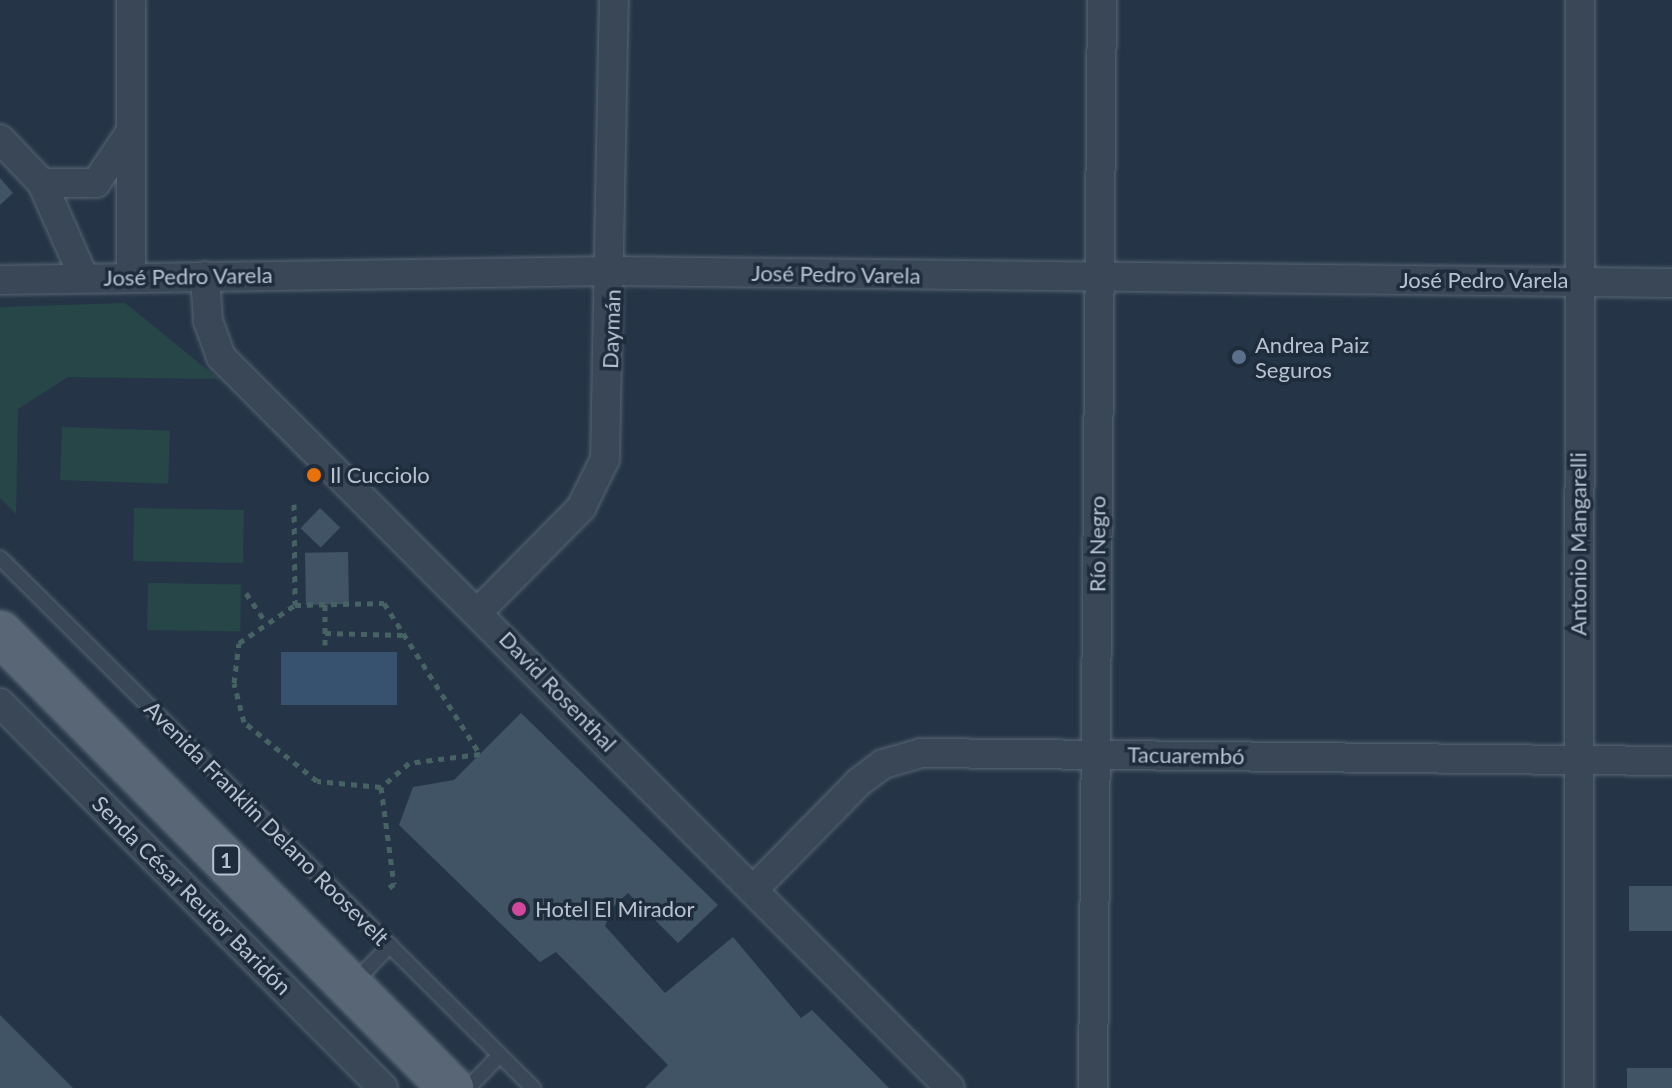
<!DOCTYPE html>
<html>
<head>
<meta charset="utf-8">
<style>
	body { margin:0 }
	#map { position:relative; width:1672px; height:1088px; overflow:hidden; background:#253547; font-family:Lato,sans-serif }
	div>[style] { position:absolute }
	[style*='--x'] { left:calc(var(--x)*1px); top:calc(var(--y)*1px); width:calc(var(--w)*1px); rotate:calc(var(--a)*1deg) }
	.green>* { inset:0; background:#274648; transform-origin:0 0 }
	.water>* { inset:0; background:#37526f; transform-origin:0 0 }
	.building>* { inset:0; background:#415466; transform-origin:0 0 }
	.path>* { height:5px; margin-top:-2.5px; transform-origin:0; background:repeating-linear-gradient(90deg,#466263 0 6px,transparent 0 12px) }
	.roads { filter:drop-shadow(0 0 2px #586573) drop-shadow(0 0 2px #586573) }
	.lane>* { height:14px; margin:-7px; padding:0 7px; transform-origin:7px; border-radius:7px; background:#3a4756 }
	.street>* { height:28px; margin:-14px; padding:0 14px; transform-origin:14px; border-radius:14px; background:#3a4756 }
	.primary>* { height:44px; margin:-22px; padding:0 22px; transform-origin:22px; border-radius:22px; background:#586676 }
	.dots>* { width:22px; height:22px; translate:-50% -50%; box-sizing:border-box; border:4px solid #1e2c3c; border-radius:50% }
	span { translate:-50% -50%; white-space:nowrap; text-align:center; line-height:1.15; -webkit-text-stroke:7px #1e2c3c; paint-order:stroke }
	.shield-label span { padding:2px 6px; background:#1e2c3c; border:2px solid; border-radius:6px; -webkit-text-stroke-width:0 }
	.shield-label { font-size:20px; color:#b8c2cf; font-weight:700 }
	.street-label { font-size:22px; color:#b8c2cf }
	.poi-label { font-size:22px; color:#b8c2cf }
	.left { translate:0 -50%; text-align:left }
</style>
</head>
<body>
<div id="map">
	<div class="green">
		<div style="clip-path:polygon(125px 303px,219px 379px,68px 377px,18px 409px,16px 514px,0 498px,0 307px)"></div>
		<div style="left:62px;top:427px;width:108px;height:53px;rotate:2deg"></div>
		<div style="left:134px;top:508px;width:110px;height:53px;rotate:1deg"></div>
		<div style="left:148px;top:583px;width:93px;height:47px;rotate:1deg"></div>
	</div>
	<div class="water">
		<div style="left:281px;top:652px;width:116px;height:53px"></div>
	</div>
	<div class="building">
		<div style="clip-path:polygon(0 178px,13px 193px,0 205px)"></div>
		<div style="left:320px;top:508px;width:28px;height:28px;rotate:44deg"></div>
		<div style="left:348px;top:552px;width:52px;height:43px;rotate:89deg"></div>
		<div style="clip-path:polygon(521px 713px,718px 905px,678px 943px,628px 893px,613px 907px,605px 926px,665px 993px,733px 937px,801px 1018px,812px 1010px,889px 1088px,645px 1088px,668px 1065px,556px 952px,540px 962px,399px 825px,413px 787px,454px 780px)"></div>
		<div style="left:1629px;top:886px;width:43px;height:45px"></div>
		<div style="clip-path:polygon(0 1015px,73px 1088px,0 1088px)"></div>
		<div style="left:1627px;top:1068px;width:45px;height:20px"></div>
	</div>
	<div class="path">
		<div style="--x:294;--y:504;--w:101;--a:89.4"></div>
		<div style="--x:246;--y:593;--w:34;--a:56"></div>
		<div style="--x:325;--y:604;--w:41;--a:90"></div>
		<div style="--x:325;--y:633;--w:79;--a:1.5"></div>
		<div style="--x:381;--y:787;--w:64;--a:-174.6"></div>
		<div style="--x:317;--y:781;--w:94;--a:-141.1"></div>
		<div style="--x:244;--y:722;--w:40;--a:-104.4"></div>
		<div style="--x:234;--y:683;--w:40;--a:-82.9"></div>
		<div style="--x:239;--y:643;--w:68;--a:-34.2"></div>
		<div style="--x:295;--y:605;--w:89;--a:-1.3"></div>
		<div style="--x:384;--y:603;--w:179;--a:57.6"></div>
		<div style="--x:480;--y:754;--w:72;--a:172.8"></div>
		<div style="--x:409;--y:763;--w:37;--a:139"></div>
		<div style="--x:381;--y:787;--w:98;--a:82.4"></div>
		<div style="--x:394;--y:884;--w:11;--a:142"></div>
	</div>
	<div class="roads">
		<div class="lane">
			<div style="--x:0;--y:558;--w:752;--a:44.84"></div>
			<div style="--x:355;--y:982;--w:51;--a:-46.6"></div>
			<div style="--x:468;--y:1088;--w:46;--a:-45.9"></div>
		</div>
		<div class="street">
			<div style="--x:0;--y:139;--w:61;--a:46.3"></div>
			<div style="--x:42;--y:183;--w:104;--a:66.1"></div>
			<div style="--x:42;--y:183;--w:54;--a:0"></div>
			<div style="--x:96;--y:183;--w:59;--a:-56"></div>
			<div style="--x:205;--y:276;--w:45;--a:86.2"></div>
			<div style="--x:208;--y:321;--w:38;--a:70"></div>
			<div style="--x:221;--y:357;--w:1032;--a:45.08"></div>
			<div style="--x:131;--y:277;--w:277;--a:-90"></div>
			<div style="--x:0;--y:280;--w:613;--a:-0.84"></div>
			<div style="--x:613;--y:271;--w:1059;--a:0.65"></div>
			<div style="--x:480;--y:610;--w:144;--a:-45.3"></div>
			<div style="--x:581;--y:508;--w:55;--a:-63.9"></div>
			<div style="--x:605;--y:459;--w:459;--a:-88.9"></div>
			<div style="--x:0;--y:703;--w:543;--a:45.15"></div>
			<div style="--x:753;--y:890;--w:151;--a:-45.5"></div>
			<div style="--x:859;--y:782;--w:30;--a:-37"></div>
			<div style="--x:883;--y:764;--w:40;--a:-16"></div>
			<div style="--x:921;--y:753;--w:751;--a:0.61"></div>
			<div style="--x:1093;--y:1088;--w:1088;--a:-89.53"></div>
			<div style="--x:1579;--y:1088;--w:1088;--a:-89.95"></div>
		</div>
		<div class="primary">
			<div style="--x:0;--y:633;--w:641;--a:45.25"></div>
		</div>
	</div>
	<div class="dots">
		<div style="left:1239px;top:357px;background:#5c6f8a"></div>
		<div style="left:314px;top:475px;background:#e8710a"></div>
		<div style="left:519px;top:909px;background:#d1479c"></div>
	</div>
	<div class="shield-label">
		<span style="left:226px;top:860px">1</span>
	</div>
	<div class="street-label">
		<span style="left:836px;top:274px;rotate:1deg">José Pedro Varela</span>
		<span style="left:188px;top:276px;rotate:-1deg">José Pedro Varela</span>
		<span style="left:1484px;top:280px">José Pedro Varela</span>
		<span style="left:611px;top:329px;rotate:-88deg">Daymán</span>
		<span style="left:1097px;top:544px;rotate:-90deg">Río Negro</span>
		<span style="left:1578px;top:544px;rotate:-90deg">Antonio Mangarelli</span>
		<span style="left:558px;top:691px;rotate:46deg">David Rosenthal</span>
		<span style="left:1186px;top:755px;rotate:1deg">Tacuarembó</span>
		<span style="left:267px;top:823px;rotate:45deg">Avenida Franklin Delano Roosevelt</span>
		<span style="left:192px;top:895px;rotate:45deg">Senda César Reutor Baridón</span>
	</div>
	<div class="poi-label">
		<span class="left" style="left:1255px;top:357px">Andrea Paiz<br>Seguros</span>
		<span class="left" style="left:330px;top:475px">Il Cucciolo</span>
		<span class="left" style="left:535px;top:909px">Hotel El Mirador</span>
	</div>
</div>
</body>
</html>
